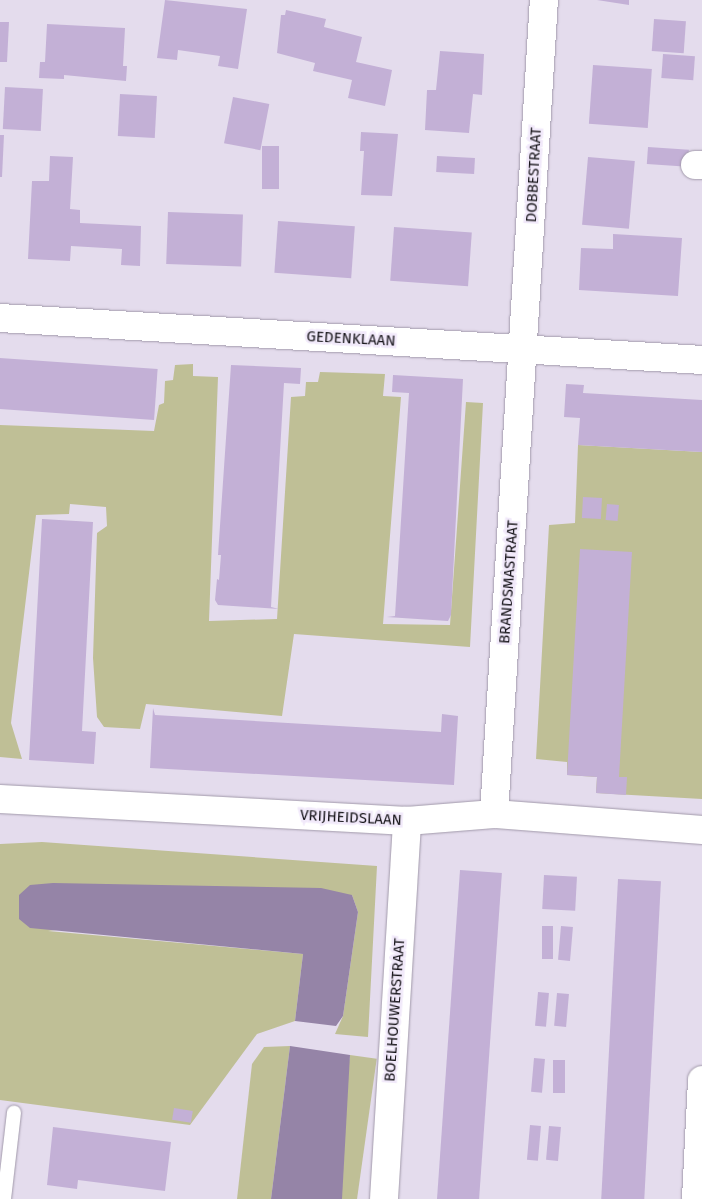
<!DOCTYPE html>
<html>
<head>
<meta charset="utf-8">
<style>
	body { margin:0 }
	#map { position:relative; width:702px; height:1199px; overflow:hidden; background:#e4dced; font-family:"Fira Sans",sans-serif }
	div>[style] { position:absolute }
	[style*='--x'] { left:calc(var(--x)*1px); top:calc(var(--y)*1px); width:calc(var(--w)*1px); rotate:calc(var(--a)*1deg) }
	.green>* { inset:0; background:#bfbf96; transform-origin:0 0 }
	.water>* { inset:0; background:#9584a7 }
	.building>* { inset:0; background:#c3b0d6; transform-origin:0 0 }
	.roads { filter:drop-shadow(0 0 1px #a199aa) drop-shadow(0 0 1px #a199aa) }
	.lane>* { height:14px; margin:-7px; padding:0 7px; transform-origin:7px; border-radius:7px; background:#fff }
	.street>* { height:28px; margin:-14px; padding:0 14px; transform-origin:14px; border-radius:14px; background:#fff }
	span { translate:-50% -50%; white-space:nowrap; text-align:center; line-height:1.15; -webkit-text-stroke:5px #f1e9fa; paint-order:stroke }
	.street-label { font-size:15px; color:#141217 }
</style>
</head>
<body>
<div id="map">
	<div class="green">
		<div style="clip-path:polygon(193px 364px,193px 376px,218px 377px,209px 621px,277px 619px,291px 397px,305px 396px,306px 382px,318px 382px,320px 372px,385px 374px,383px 396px,401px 397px,383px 624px,450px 625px,466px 402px,483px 403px,470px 647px,294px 634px,282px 716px,146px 704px,140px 729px,104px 727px,97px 717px,93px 658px,97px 533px,107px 526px,106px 507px,70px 504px,69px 514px,36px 515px,11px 723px,22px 759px,0 757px,0 425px,154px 431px,159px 405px,164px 403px,165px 381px,173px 380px,175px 365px)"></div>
		<div style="clip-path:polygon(578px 445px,702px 452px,702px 799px,596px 793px,597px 777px,567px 775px,567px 762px,536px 759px,549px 525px,575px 523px)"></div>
		<div style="clip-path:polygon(42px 842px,377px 866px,368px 1037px,335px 1034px,343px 1016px,358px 912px,352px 895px,48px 931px,303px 954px,295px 1021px,257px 1034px,190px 1125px,0 1100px,0 844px)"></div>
		<div style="clip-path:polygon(290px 1046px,271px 1199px,237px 1199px,252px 1064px,264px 1047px)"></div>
		<div style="left:350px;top:1055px;width:27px;height:144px;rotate:8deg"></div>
	</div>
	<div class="water">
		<div style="clip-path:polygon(53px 883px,321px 888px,352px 895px,358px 912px,343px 1016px,336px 1026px,295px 1021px,303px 954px,30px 928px,19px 919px,19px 895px,30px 885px)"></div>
		<div style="clip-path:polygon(290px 1046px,350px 1055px,342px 1199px,271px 1199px)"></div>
	</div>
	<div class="building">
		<div style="clip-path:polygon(165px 0,247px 9px,238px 69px,218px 66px,220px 56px,178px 50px,177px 60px,157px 58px)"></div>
		<div style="clip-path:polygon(597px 0,629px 0,629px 5px)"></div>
		<div style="clip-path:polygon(286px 10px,326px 19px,324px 27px,362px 37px,356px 62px,392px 70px,385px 106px,348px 98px,352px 80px,313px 71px,315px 63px,277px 53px,281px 15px,285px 15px)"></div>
		<div style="left:654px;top:19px;width:32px;height:32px;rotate:4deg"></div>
		<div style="clip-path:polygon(0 22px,9px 22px,7px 62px,0 62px)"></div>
		<div style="clip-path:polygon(47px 24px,125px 28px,123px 66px,127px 66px,126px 81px,64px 75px,64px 79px,39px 78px,40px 62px,45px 62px)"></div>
		<div style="clip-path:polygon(440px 51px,484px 54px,482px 95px,473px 94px,469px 133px,425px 130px,427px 90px,436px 90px)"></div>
		<div style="left:663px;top:54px;width:32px;height:24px;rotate:4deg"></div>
		<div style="left:593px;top:65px;width:59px;height:59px;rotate:4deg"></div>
		<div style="left:5px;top:87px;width:38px;height:42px;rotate:3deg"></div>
		<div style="left:120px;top:94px;width:37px;height:42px;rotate:3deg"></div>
		<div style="left:233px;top:97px;width:37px;height:47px;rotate:11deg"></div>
		<div style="clip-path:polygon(361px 132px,398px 134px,392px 196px,361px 195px,364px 151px,360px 151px)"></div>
		<div style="clip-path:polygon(0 135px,4px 135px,2px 177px,0 177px)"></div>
		<div style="left:262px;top:146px;width:17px;height:43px"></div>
		<div style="left:648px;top:147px;width:41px;height:17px;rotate:4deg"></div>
		<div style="clip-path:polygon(50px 156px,73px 157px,70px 209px,80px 210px,80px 223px,141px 226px,140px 266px,121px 265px,122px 249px,71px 246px,70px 261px,28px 259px,32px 181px,49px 181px)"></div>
		<div style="left:437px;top:156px;width:38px;height:16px;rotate:3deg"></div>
		<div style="left:588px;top:157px;width:47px;height:68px;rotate:5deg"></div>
		<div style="left:168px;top:212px;width:75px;height:52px;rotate:2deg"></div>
		<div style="left:278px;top:221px;width:77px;height:52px;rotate:4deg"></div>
		<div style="left:394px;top:227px;width:78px;height:54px;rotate:4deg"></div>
		<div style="clip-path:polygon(613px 234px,682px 238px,678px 296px,579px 290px,581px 248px,613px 249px)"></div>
		<div style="left:0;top:358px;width:158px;height:51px;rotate:4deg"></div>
		<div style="clip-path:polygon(231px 365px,301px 368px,300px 384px,284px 383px,271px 607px,279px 609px,218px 605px,215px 600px,217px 579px,219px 580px,221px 555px,218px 555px)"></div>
		<div style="clip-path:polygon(393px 375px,463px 379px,451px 615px,448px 621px,387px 617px,395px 616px,409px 393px,392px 392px)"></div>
		<div style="clip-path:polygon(566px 384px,584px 385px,583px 393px,702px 400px,702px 452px,578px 445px,580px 418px,564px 417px)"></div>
		<div style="left:583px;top:497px;width:19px;height:21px;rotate:3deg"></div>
		<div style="left:607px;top:504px;width:12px;height:16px;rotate:5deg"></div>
		<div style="clip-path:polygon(42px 519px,93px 522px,82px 731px,96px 732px,94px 764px,29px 760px)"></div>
		<div style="clip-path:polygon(580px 549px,632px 552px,619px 777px,627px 777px,626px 795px,596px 793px,597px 777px,567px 775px)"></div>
		<div style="clip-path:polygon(153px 708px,155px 715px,441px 732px,442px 714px,458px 716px,454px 785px,150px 768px)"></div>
		<div style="left:460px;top:870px;width:42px;height:330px;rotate:4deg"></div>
		<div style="left:544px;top:875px;width:33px;height:34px;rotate:3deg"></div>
		<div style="left:618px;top:879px;width:43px;height:321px;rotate:3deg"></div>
		<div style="left:542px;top:926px;width:11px;height:33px"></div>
		<div style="left:561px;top:926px;width:12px;height:34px;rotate:5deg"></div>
		<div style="left:538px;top:992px;width:11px;height:34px;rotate:5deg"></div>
		<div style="left:557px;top:993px;width:12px;height:33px;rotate:5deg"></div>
		<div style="left:534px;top:1058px;width:11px;height:34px;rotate:5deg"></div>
		<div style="left:553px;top:1060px;width:12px;height:33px"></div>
		<div style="left:174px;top:1108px;width:19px;height:12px;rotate:9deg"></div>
		<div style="left:530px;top:1125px;width:11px;height:35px;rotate:5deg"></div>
		<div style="left:549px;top:1126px;width:12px;height:34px;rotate:5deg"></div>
		<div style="clip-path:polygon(53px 1127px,171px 1142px,165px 1191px,78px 1180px,77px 1189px,47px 1185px)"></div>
	</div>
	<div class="roads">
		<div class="lane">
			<div style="--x:4;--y:1199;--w:87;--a:-83.4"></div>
		</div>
		<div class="street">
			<div style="--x:695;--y:165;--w:7;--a:0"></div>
			<div style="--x:0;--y:318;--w:703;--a:3.42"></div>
			<div style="--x:0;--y:799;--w:408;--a:3.1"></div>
			<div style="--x:407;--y:821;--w:87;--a:-4.6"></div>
			<div style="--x:494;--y:814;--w:209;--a:4.4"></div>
			<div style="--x:494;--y:814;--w:816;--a:-86.49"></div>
			<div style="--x:384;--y:1199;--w:379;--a:-86.5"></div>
			<div style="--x:696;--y:1199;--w:119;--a:-87.1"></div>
		</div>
	</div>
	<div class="street-label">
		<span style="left:534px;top:175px;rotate:-87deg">DOBBESTRAAT</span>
		<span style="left:351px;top:339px;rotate:3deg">GEDENKLAAN</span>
		<span style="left:509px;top:582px;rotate:-86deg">BRANDSMASTRAAT</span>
		<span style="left:351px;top:818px;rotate:3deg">VRIJHEIDSLAAN</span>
		<span style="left:395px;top:1010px;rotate:-86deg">BOELHOUWERSTRAAT</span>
	</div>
</div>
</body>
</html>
